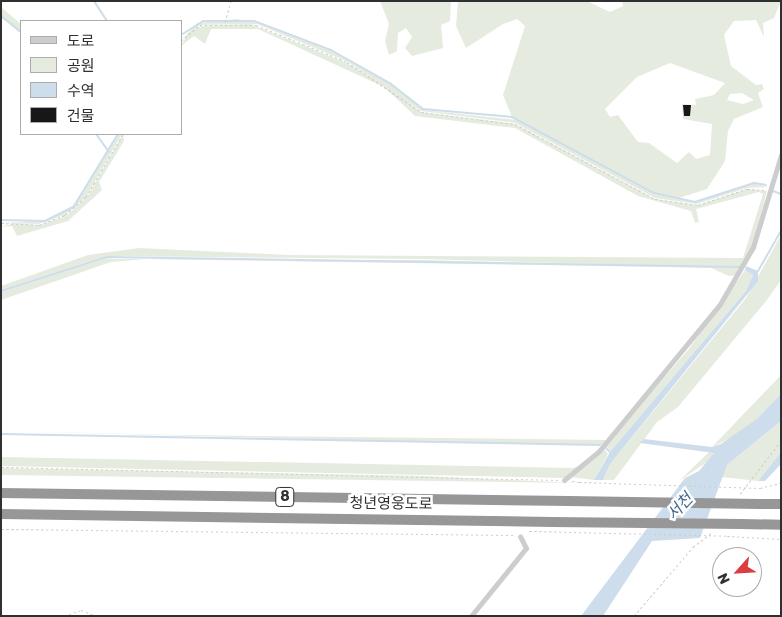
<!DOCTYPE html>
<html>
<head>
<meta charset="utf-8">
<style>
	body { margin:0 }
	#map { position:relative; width:782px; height:617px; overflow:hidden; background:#fff; font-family:Rubik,"Noto Sans KR",sans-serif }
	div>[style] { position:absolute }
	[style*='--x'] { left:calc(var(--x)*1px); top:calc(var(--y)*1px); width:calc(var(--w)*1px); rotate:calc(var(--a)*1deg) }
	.green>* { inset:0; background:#e5ecdf }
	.water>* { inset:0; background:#cdddeb }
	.stream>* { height:2px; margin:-1px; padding:0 1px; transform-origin:1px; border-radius:1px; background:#cdddeb }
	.building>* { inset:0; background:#171717 }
	.path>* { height:1px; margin-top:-0.5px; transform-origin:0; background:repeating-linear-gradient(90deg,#cdcdcd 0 2.5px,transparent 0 5px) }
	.minor>* { height:5px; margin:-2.5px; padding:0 2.5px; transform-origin:2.5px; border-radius:2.5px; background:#cdcdcd }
	.motorway>* { height:10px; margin:-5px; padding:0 5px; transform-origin:5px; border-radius:5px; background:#979797 }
	.path-bridge>* { height:1px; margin-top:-0.5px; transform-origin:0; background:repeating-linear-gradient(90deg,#cdcdcd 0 2.5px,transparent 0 5px) }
	.motorway-bridge>* { height:10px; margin:-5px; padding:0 5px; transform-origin:5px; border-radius:5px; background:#979797 }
	span { translate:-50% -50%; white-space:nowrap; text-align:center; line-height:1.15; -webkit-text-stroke:5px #fff; paint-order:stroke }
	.shield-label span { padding:1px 4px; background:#fff; border:1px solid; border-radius:4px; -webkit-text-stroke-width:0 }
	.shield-label { font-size:14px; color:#303030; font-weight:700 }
	.street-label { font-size:15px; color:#303030 }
	.water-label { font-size:16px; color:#426c8e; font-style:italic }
	.frame { position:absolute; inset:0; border:2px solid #303030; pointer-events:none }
	.legend { position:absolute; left:20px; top:20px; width:162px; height:115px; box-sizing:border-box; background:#fff; border:1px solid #acacac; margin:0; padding:6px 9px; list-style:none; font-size:15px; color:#303030 }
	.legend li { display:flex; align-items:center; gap:10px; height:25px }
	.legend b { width:25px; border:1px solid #acacac }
	.north { position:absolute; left:712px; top:547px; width:50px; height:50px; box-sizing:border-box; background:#fff; border:1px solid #acacac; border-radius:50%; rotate:244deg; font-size:14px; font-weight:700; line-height:20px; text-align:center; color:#303030 }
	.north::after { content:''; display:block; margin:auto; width:18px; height:22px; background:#db3e40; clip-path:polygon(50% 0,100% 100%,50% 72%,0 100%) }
</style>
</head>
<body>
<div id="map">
	<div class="green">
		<div style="clip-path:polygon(380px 1px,451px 1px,450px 21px,441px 25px,443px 48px,412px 56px,405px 48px,412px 37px,406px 28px,398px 33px,397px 51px,389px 55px,385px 41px,389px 24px)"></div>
		<div style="clip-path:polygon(evenodd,458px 1px,587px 1px,610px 12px,623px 6px,622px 1px,781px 1px,774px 18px,763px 23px,764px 37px,756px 20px,734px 21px,724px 35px,731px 66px,756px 85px,762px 84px,764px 89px,758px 93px,763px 107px,734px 119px,728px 131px,725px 161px,707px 189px,679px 198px,654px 193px,512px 117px,503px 95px,525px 26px,517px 19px,503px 24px,466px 48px,456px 26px,458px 1px,670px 63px,725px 83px,714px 95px,695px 99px,696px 105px,682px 104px,683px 119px,712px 124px,710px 155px,696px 159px,689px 152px,677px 163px,649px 143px,638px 142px,618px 115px,610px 117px,605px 109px,637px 77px,670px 63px,458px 1px,742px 93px,754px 100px,743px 104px,727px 100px,730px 94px,742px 93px)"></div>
		<div style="clip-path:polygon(1px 7px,21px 24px,21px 32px,1px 15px)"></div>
		<div style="clip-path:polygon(237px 19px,254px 22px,331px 50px,391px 84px,423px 110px,517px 120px,654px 194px,695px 203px,753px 183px,768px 187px,747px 188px,697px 204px,655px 198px,515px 123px,421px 111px,348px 62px,257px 24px,200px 25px,181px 40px,198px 23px)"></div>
		<div style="clip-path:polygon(250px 24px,347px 63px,388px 87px,421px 112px,515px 124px,655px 199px,698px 205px,747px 189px,767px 191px,752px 247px,737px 275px,729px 276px,711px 268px,665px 267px,145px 259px,111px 262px,1px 300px,1px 292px,106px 258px,115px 259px,218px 258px,291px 261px,421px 260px,740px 268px,421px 259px,106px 256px,1px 290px,1px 286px,88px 255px,139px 248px,289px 255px,743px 258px,763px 194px,759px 192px,696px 209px,699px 222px,695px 223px,691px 211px,638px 196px,515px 128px,415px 116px,384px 87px,258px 29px,211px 29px,205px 44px,194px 36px,181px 46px,188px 33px,201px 26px)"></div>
		<div style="clip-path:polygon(119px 134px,122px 134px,86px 197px,65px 215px,39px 224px,1px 223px,45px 221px,74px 206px)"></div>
		<div style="clip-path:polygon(123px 134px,124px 141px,99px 182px,102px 190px,68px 221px,17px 236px,12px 226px,1px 227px,15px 223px,39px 225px,66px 216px,87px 197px)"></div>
		<div style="clip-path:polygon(781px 235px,781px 280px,767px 300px,678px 407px,657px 422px,614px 480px,603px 480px,610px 464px,746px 298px)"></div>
		<div style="clip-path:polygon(745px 270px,753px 275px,746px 291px,611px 451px,605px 445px,608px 441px,688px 350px)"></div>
		<div style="clip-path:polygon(781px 375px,781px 394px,773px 405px,741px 433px,712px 447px)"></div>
		<div style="clip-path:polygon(781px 421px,781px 452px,758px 481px,721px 477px,727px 465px)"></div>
		<div style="clip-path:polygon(1px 431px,179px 435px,607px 440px,602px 445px,553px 445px)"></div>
		<div style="clip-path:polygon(603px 447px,608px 454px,594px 480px,570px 477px)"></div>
		<div style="clip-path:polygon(709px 452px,714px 452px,710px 460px,679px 481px)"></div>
		<div style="clip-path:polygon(1px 457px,573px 468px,578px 466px,564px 478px,1px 466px)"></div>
		<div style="clip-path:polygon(1px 468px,424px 476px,578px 483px,1px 475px)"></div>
	</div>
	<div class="water">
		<div style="clip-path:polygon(746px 266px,758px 271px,758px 281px,610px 464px,603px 480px,594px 480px,610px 452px,746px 291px,753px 275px,745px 270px)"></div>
		<div style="clip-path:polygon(781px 394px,781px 421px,727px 465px,700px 538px,652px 541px,603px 616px,581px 616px,685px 478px,699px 471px,714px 453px,640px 443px,644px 439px,712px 447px,721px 444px,758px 418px)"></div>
		<div style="clip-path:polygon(781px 452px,781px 464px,765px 481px,758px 481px)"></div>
	</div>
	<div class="stream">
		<div style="--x:94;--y:1;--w:24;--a:57"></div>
		<div style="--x:1;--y:16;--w:26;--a:39"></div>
		<div style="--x:181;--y:35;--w:26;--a:-32"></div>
		<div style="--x:203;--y:21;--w:51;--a:0"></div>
		<div style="--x:254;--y:21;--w:82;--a:20.6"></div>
		<div style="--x:331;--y:50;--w:69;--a:29.5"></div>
		<div style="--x:391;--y:84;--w:41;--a:38"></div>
		<div style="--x:423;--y:109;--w:89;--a:5.1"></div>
		<div style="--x:512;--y:117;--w:161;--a:28.2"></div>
		<div style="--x:654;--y:193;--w:42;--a:12.4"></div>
		<div style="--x:695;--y:202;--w:62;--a:-17.9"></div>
		<div style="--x:754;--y:183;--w:12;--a:9"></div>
		<div style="--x:96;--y:134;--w:22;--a:54"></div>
		<div style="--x:773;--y:191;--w:9;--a:21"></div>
		<div style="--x:1;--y:220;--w:44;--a:1.3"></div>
		<div style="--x:45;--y:221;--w:33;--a:-27"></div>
		<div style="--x:74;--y:206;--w:84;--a:-58.6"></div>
		<div style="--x:758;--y:271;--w:46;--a:-60.1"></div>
		<div style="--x:1;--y:291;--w:110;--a:-17.9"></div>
		<div style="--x:106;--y:257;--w:634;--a:0.9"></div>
		<div style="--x:1;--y:434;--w:599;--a:1.05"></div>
		<div style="--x:606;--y:448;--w:6;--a:45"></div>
	</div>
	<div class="building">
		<div style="clip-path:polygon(683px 105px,691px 105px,690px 116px,684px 116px)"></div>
	</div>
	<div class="path">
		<div style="--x:225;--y:22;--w:22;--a:-74"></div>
		<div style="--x:181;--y:41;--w:25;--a:-40"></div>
		<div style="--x:200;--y:25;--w:56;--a:0"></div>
		<div style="--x:256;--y:25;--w:98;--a:22.1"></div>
		<div style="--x:347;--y:62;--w:89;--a:34"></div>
		<div style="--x:421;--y:112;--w:95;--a:7.3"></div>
		<div style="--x:515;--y:124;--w:159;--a:28.2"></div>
		<div style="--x:655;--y:199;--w:43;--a:7.9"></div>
		<div style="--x:698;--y:205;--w:52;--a:-18.1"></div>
		<div style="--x:747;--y:189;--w:18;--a:3"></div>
		<div style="--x:1;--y:223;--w:38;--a:3"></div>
		<div style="--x:39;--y:225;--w:28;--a:-21"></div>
		<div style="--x:65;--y:215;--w:28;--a:-41"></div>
		<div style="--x:86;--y:197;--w:73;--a:-59.6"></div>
		<div style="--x:1;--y:467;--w:557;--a:1.34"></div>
		<div style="--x:572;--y:481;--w:7;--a:8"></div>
		<div style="--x:760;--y:488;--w:22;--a:-13"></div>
		<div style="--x:740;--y:494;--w:67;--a:-52.3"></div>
		<div style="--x:1;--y:529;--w:512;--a:0.67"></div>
		<div style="--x:727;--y:536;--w:54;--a:3.2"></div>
		<div style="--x:64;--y:616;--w:18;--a:-19"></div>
		<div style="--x:81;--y:610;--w:17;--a:21"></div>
		<div style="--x:634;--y:616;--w:91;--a:-49.5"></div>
		<div style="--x:693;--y:547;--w:25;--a:-37"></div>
	</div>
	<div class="minor">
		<div style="--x:564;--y:480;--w:45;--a:-39.6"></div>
		<div style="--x:599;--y:451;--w:190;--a:-50.5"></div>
		<div style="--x:720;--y:304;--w:66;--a:-59.9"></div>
		<div style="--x:753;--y:247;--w:96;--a:-73.1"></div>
		<div style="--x:471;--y:616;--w:87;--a:-51"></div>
		<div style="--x:526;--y:548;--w:13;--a:-117"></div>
	</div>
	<div class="motorway">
		<div style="--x:1;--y:493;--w:568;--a:0.81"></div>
		<div style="--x:759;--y:504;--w:22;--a:0"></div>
		<div style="--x:1;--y:514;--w:551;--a:0.83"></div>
		<div style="--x:742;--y:524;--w:39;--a:1"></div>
	</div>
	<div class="path-bridge">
		<div style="--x:579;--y:482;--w:181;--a:1.9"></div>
		<div style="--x:529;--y:531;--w:198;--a:1.4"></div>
	</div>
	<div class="motorway-bridge">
		<div style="--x:569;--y:501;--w:190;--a:0.9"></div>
		<div style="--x:552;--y:522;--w:190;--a:0.6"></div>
	</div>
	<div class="shield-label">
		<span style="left:285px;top:497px">8</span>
	</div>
	<div class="street-label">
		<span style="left:391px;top:504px;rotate:1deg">청년영웅도로</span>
	</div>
	<div class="water-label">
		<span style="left:680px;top:507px;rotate:-47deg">서천</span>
	</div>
	<div class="frame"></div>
	<ul class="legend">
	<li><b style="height:6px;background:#cdcdcd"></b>도로</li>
	<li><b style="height:14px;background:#e5ecdf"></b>공원</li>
	<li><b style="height:14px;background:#cdddeb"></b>수역</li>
	<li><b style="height:14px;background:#171717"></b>건물</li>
	</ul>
	<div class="north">N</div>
</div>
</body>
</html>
